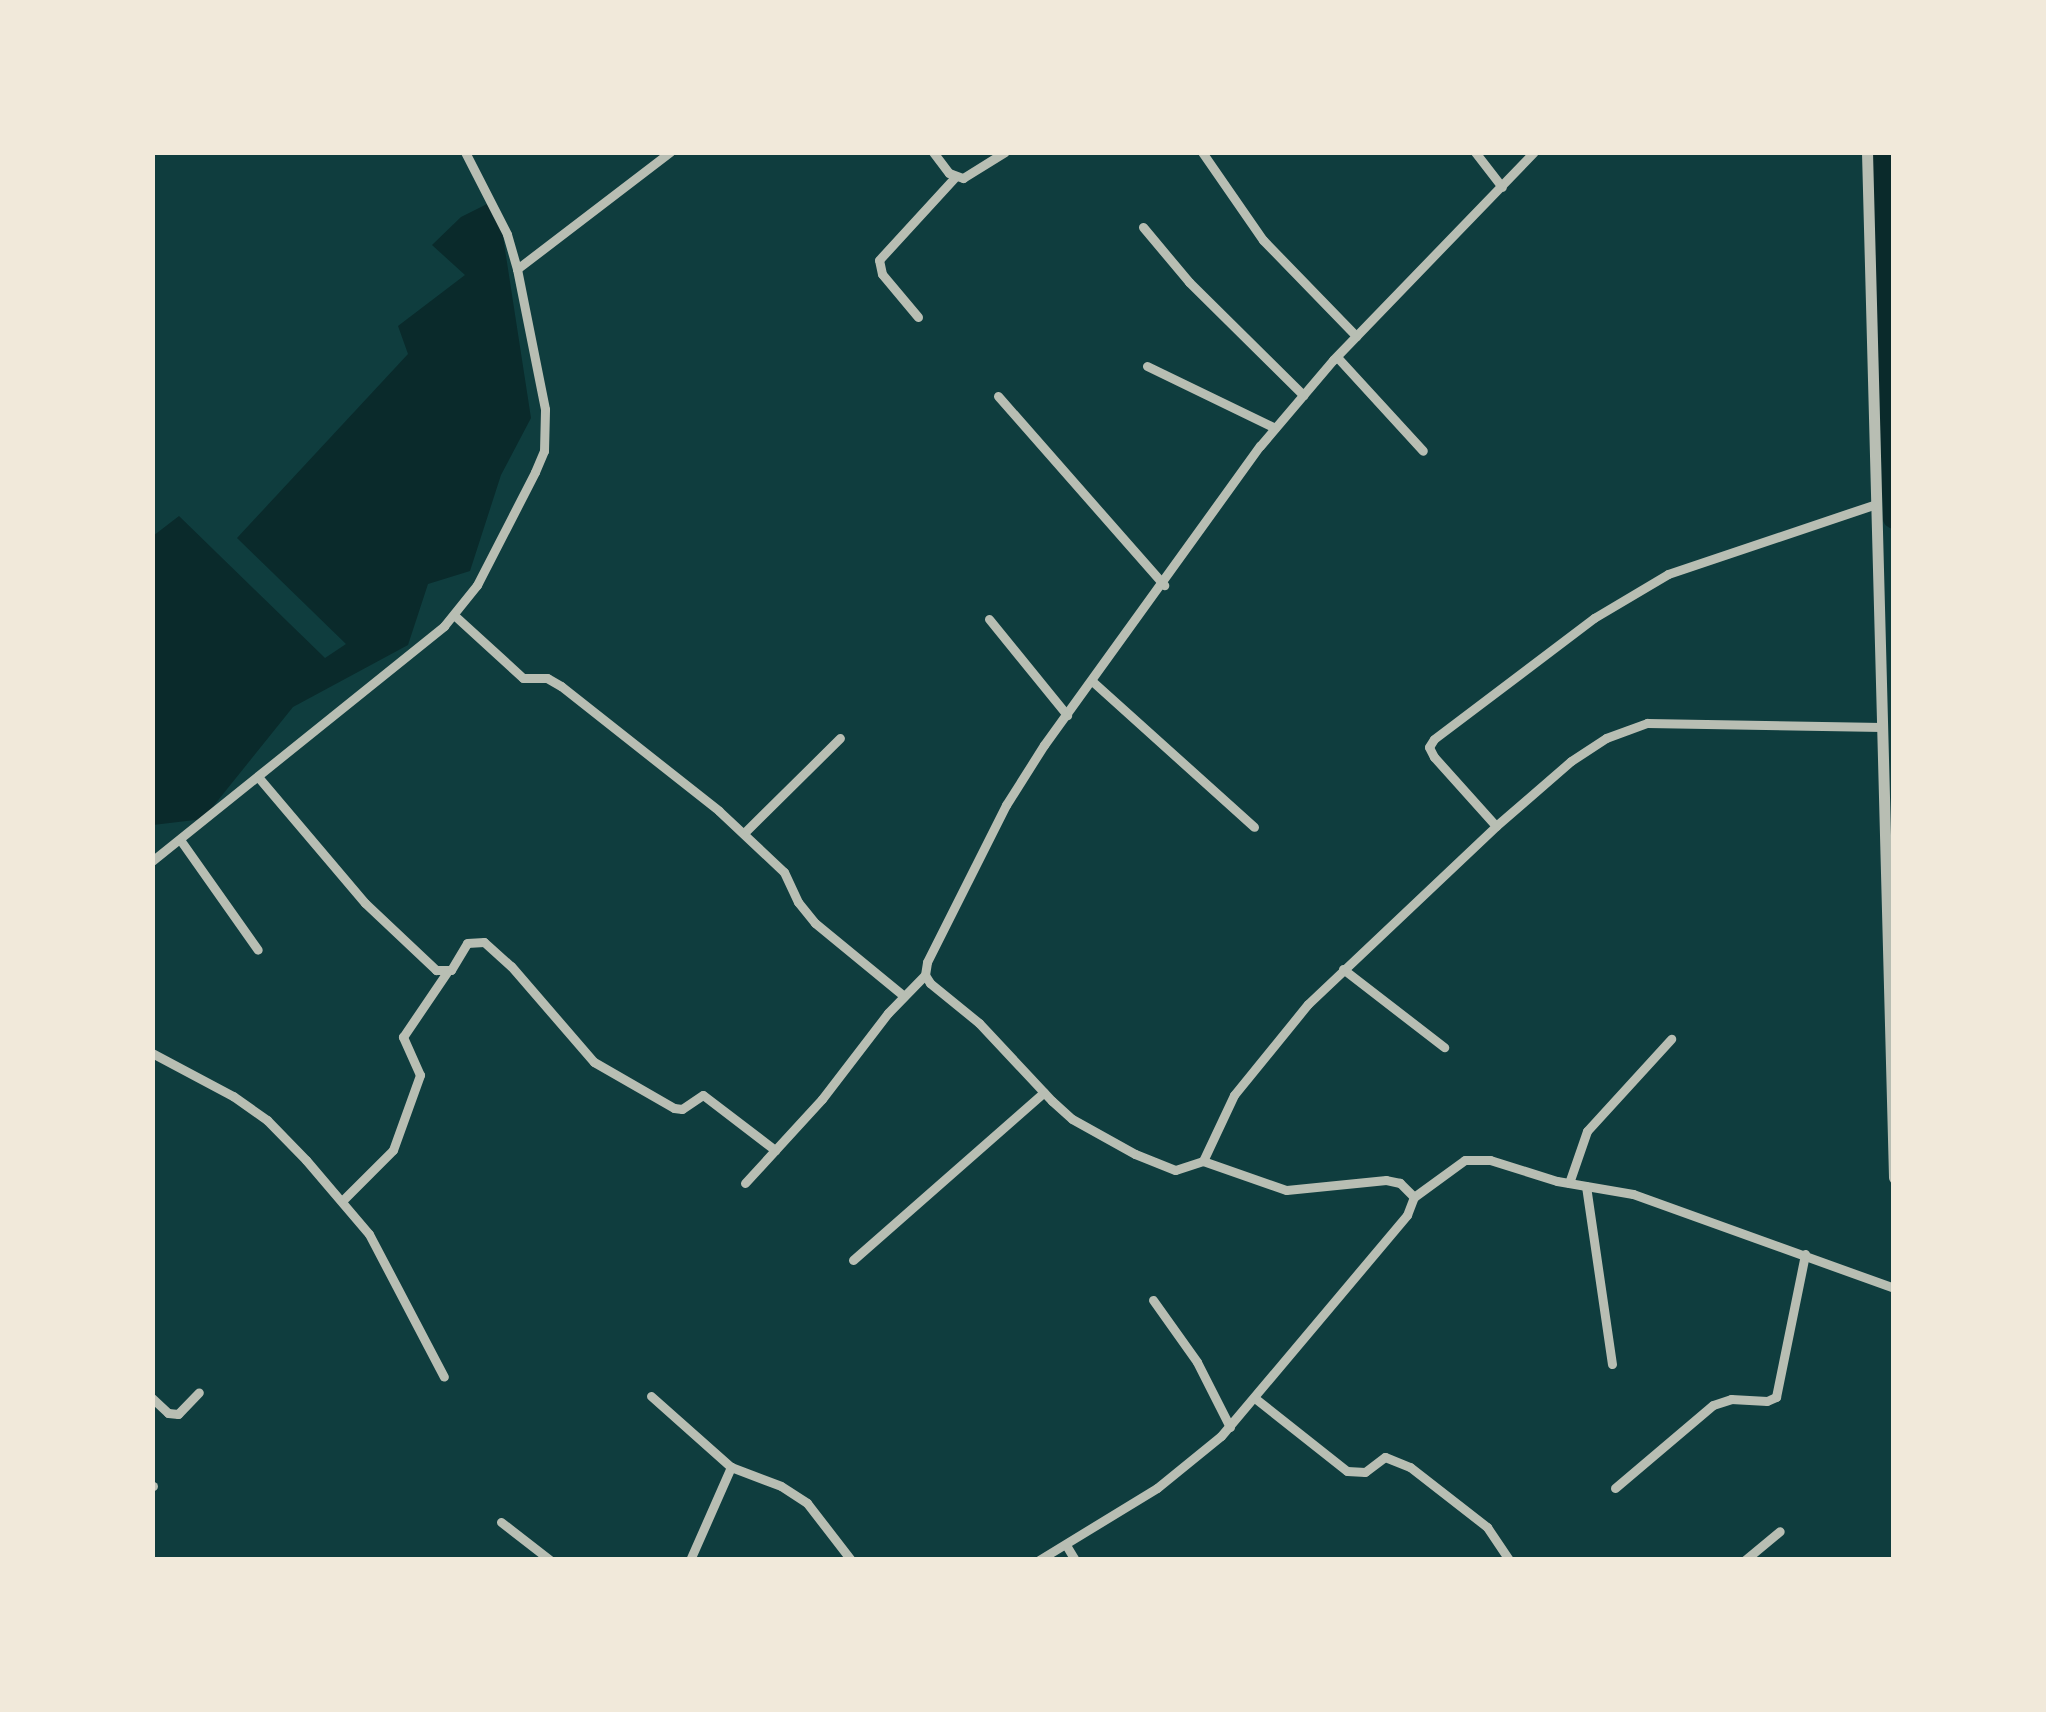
<!DOCTYPE html>
<html>
<head>
<meta charset="utf-8">
<style>
	body { margin:0 }
	#map { position:relative; width:2046px; height:1712px; overflow:hidden; background:#0f3d3e; font-family:"Public Sans",sans-serif }
	div>[style] { position:absolute }
	[style*='--x'] { left:calc(var(--x)*1px); top:calc(var(--y)*1px); width:calc(var(--w)*1px); rotate:calc(var(--a)*1deg) }
	.water>* { inset:0; background:#0a2a2b }
	.canal>* { height:22px; margin:-11px; padding:0 11px; transform-origin:11px; border-radius:11px; background:#0a2a2b }
	.minor>* { height:9px; margin:-4.5px; padding:0 4.5px; transform-origin:4.5px; border-radius:4.5px; background:#b8beb3 }
	.tertiary>* { height:11px; margin:-5.5px; padding:0 5.5px; transform-origin:5.5px; border-radius:5.5px; background:#b8beb3 }
	span { translate:-50% -50%; white-space:nowrap; text-align:center; line-height:1.15; -webkit-text-stroke:10px #f1e9da; paint-order:stroke }
	.frame { position:absolute; inset:0; border:155px solid #f1e9da; pointer-events:none }
</style>
</head>
<body>
<div id="map">
	<div class="water">
		<div style="clip-path:polygon(487px 204px,502px 230px,531px 418px,501px 475px,470px 571px,428px 584px,408px 645px,293px 707px,203px 819px,153px 825px,153px 536px,179px 516px,325px 658px,346px 644px,237px 538px,408px 354px,398px 326px,465px 275px,432px 245px,461px 217px)"></div>
	</div>
	<div class="canal">
		<div style="--x:1883;--y:152;--w:366;--a:88.3"></div>
	</div>
	<div class="minor">
		<div style="--x:933;--y:152;--w:26;--a:53"></div>
		<div style="--x:949;--y:173;--w:15;--a:20"></div>
		<div style="--x:963;--y:178;--w:49;--a:-31.8"></div>
		<div style="--x:1202;--y:152;--w:107;--a:55.3"></div>
		<div style="--x:1263;--y:240;--w:134;--a:45.9"></div>
		<div style="--x:1475;--y:152;--w:44;--a:52.4"></div>
		<div style="--x:1143;--y:227;--w:72;--a:50.1"></div>
		<div style="--x:1189;--y:282;--w:161;--a:44.7"></div>
		<div style="--x:517;--y:269;--w:193;--a:-37.4"></div>
		<div style="--x:918;--y:317;--w:56;--a:-129.9"></div>
		<div style="--x:882;--y:274;--w:14;--a:-102"></div>
		<div style="--x:879;--y:260;--w:113;--a:-47.5"></div>
		<div style="--x:1337;--y:357;--w:127;--a:47.5"></div>
		<div style="--x:1147;--y:366;--w:142;--a:25.8"></div>
		<div style="--x:998;--y:396;--w:252;--a:48.7"></div>
		<div style="--x:454;--y:615;--w:93;--a:42.4"></div>
		<div style="--x:523;--y:678;--w:24;--a:0"></div>
		<div style="--x:547;--y:678;--w:16;--a:30"></div>
		<div style="--x:561;--y:686;--w:201;--a:38.3"></div>
		<div style="--x:719;--y:811;--w:89;--a:43.2"></div>
		<div style="--x:784;--y:872;--w:33;--a:65"></div>
		<div style="--x:798;--y:902;--w:27;--a:51"></div>
		<div style="--x:815;--y:923;--w:115;--a:39.4"></div>
		<div style="--x:989;--y:619;--w:124;--a:50.9"></div>
		<div style="--x:1092;--y:681;--w:218;--a:42"></div>
		<div style="--x:259;--y:778;--w:164;--a:49.7"></div>
		<div style="--x:365;--y:903;--w:98;--a:43.3"></div>
		<div style="--x:436;--y:970;--w:15;--a:0"></div>
		<div style="--x:451;--y:970;--w:31;--a:-59"></div>
		<div style="--x:467;--y:943;--w:17;--a:-3"></div>
		<div style="--x:484;--y:942;--w:36;--a:42"></div>
		<div style="--x:511;--y:966;--w:127;--a:49.2"></div>
		<div style="--x:594;--y:1062;--w:92;--a:29.9"></div>
		<div style="--x:674;--y:1108;--w:8;--a:7"></div>
		<div style="--x:682;--y:1109;--w:25;--a:-34"></div>
		<div style="--x:703;--y:1095;--w:91;--a:37.4"></div>
		<div style="--x:1496;--y:826;--w:93;--a:-131.9"></div>
		<div style="--x:1434;--y:757;--w:11;--a:-117"></div>
		<div style="--x:1429;--y:747;--w:9;--a:-58"></div>
		<div style="--x:1434;--y:739;--w:201;--a:-37.1"></div>
		<div style="--x:1594;--y:618;--w:86;--a:-30.7"></div>
		<div style="--x:1668;--y:574;--w:219;--a:-18.6"></div>
		<div style="--x:744;--y:833;--w:135;--a:-44.7"></div>
		<div style="--x:181;--y:841;--w:133;--a:54.8"></div>
		<div style="--x:152;--y:861;--w:375;--a:-38.8"></div>
		<div style="--x:444;--y:626;--w:53;--a:-51.2"></div>
		<div style="--x:477;--y:585;--w:127;--a:-62.8"></div>
		<div style="--x:535;--y:472;--w:23;--a:-67"></div>
		<div style="--x:544;--y:451;--w:42;--a:-88.6"></div>
		<div style="--x:545;--y:409;--w:143;--a:-101.3"></div>
		<div style="--x:517;--y:269;--w:36;--a:-106"></div>
		<div style="--x:507;--y:234;--w:92;--a:-117.1"></div>
		<div style="--x:1343;--y:969;--w:128;--a:37.7"></div>
		<div style="--x:152;--y:1053;--w:92;--a:28"></div>
		<div style="--x:233;--y:1096;--w:42;--a:35.2"></div>
		<div style="--x:267;--y:1120;--w:56;--a:45.7"></div>
		<div style="--x:306;--y:1160;--w:97;--a:49.6"></div>
		<div style="--x:369;--y:1234;--w:161;--a:62.3"></div>
		<div style="--x:1203;--y:1161;--w:73;--a:-64.8"></div>
		<div style="--x:1234;--y:1095;--w:117;--a:-50.9"></div>
		<div style="--x:1308;--y:1004;--w:259;--a:-43.4"></div>
		<div style="--x:1496;--y:826;--w:99;--a:-40.9"></div>
		<div style="--x:1571;--y:761;--w:42;--a:-33.3"></div>
		<div style="--x:1606;--y:738;--w:44;--a:-20.1"></div>
		<div style="--x:1647;--y:723;--w:235;--a:1"></div>
		<div style="--x:745;--y:1183;--w:114;--a:-47.5"></div>
		<div style="--x:822;--y:1099;--w:108;--a:-52.5"></div>
		<div style="--x:888;--y:1013;--w:53;--a:-45.8"></div>
		<div style="--x:1569;--y:1183;--w:55;--a:-70.9"></div>
		<div style="--x:1587;--y:1131;--w:125;--a:-47.6"></div>
		<div style="--x:1586;--y:1186;--w:180;--a:81.7"></div>
		<div style="--x:1414;--y:1197;--w:63;--a:-36"></div>
		<div style="--x:1465;--y:1160;--w:25;--a:0"></div>
		<div style="--x:1490;--y:1160;--w:70;--a:17.4"></div>
		<div style="--x:1557;--y:1181;--w:77;--a:9.7"></div>
		<div style="--x:1633;--y:1194;--w:277;--a:19.8"></div>
		<div style="--x:342;--y:1201;--w:72;--a:-45"></div>
		<div style="--x:393;--y:1150;--w:80;--a:-70.2"></div>
		<div style="--x:420;--y:1075;--w:42;--a:-114.1"></div>
		<div style="--x:403;--y:1037;--w:78;--a:-55.9"></div>
		<div style="--x:853;--y:1260;--w:254;--a:-41.3"></div>
		<div style="--x:1153;--y:1300;--w:76;--a:54.6"></div>
		<div style="--x:1197;--y:1362;--w:73;--a:63.1"></div>
		<div style="--x:651;--y:1396;--w:107;--a:41.6"></div>
		<div style="--x:731;--y:1467;--w:53;--a:20.8"></div>
		<div style="--x:781;--y:1486;--w:31;--a:33"></div>
		<div style="--x:807;--y:1503;--w:72;--a:52.3"></div>
		<div style="--x:152;--y:1398;--w:22;--a:43"></div>
		<div style="--x:168;--y:1413;--w:10;--a:6"></div>
		<div style="--x:178;--y:1414;--w:30;--a:-46"></div>
		<div style="--x:1256;--y:1399;--w:116;--a:38.4"></div>
		<div style="--x:1347;--y:1471;--w:18;--a:3"></div>
		<div style="--x:1365;--y:1472;--w:25;--a:-37"></div>
		<div style="--x:1385;--y:1457;--w:27;--a:22"></div>
		<div style="--x:1410;--y:1467;--w:98;--a:37.9"></div>
		<div style="--x:1487;--y:1527;--w:40;--a:56"></div>
		<div style="--x:152;--y:1486;--w:1;--a:0"></div>
		<div style="--x:1615;--y:1488;--w:128;--a:-40.3"></div>
		<div style="--x:1713;--y:1405;--w:19;--a:-18"></div>
		<div style="--x:1731;--y:1399;--w:36;--a:3"></div>
		<div style="--x:1767;--y:1401;--w:10;--a:-24"></div>
		<div style="--x:1776;--y:1397;--w:146;--a:-78.5"></div>
		<div style="--x:501;--y:1522;--w:62;--a:37.8"></div>
		<div style="--x:1066;--y:1545;--w:17;--a:59"></div>
		<div style="--x:690;--y:1560;--w:102;--a:-66.2"></div>
		<div style="--x:1039;--y:1560;--w:138;--a:-31.4"></div>
		<div style="--x:1157;--y:1488;--w:82;--a:-39.1"></div>
		<div style="--x:1221;--y:1436;--w:289;--a:-49.9"></div>
		<div style="--x:1407;--y:1215;--w:19;--a:-69"></div>
		<div style="--x:1414;--y:1197;--w:20;--a:-135"></div>
		<div style="--x:1400;--y:1183;--w:14;--a:-168"></div>
		<div style="--x:1386;--y:1180;--w:100;--a:174.3"></div>
		<div style="--x:1286;--y:1190;--w:88;--a:-160.7"></div>
		<div style="--x:1203;--y:1161;--w:29;--a:162"></div>
		<div style="--x:1175;--y:1170;--w:43;--a:-158.2"></div>
		<div style="--x:1135;--y:1154;--w:72;--a:-150.9"></div>
		<div style="--x:1072;--y:1119;--w:27;--a:-138"></div>
		<div style="--x:1052;--y:1101;--w:107;--a:-133.1"></div>
		<div style="--x:979;--y:1023;--w:63;--a:-140.8"></div>
		<div style="--x:930;--y:983;--w:9;--a:-122"></div>
		<div style="--x:925;--y:975;--w:13;--a:-81"></div>
		<div style="--x:927;--y:962;--w:176;--a:-63.3"></div>
		<div style="--x:1006;--y:805;--w:71;--a:-57.7"></div>
		<div style="--x:1044;--y:745;--w:369;--a:-54.2"></div>
		<div style="--x:1260;--y:446;--w:113;--a:-49.7"></div>
		<div style="--x:1333;--y:360;--w:289;--a:-46"></div>
		<div style="--x:1745;--y:1560;--w:45;--a:-39.6"></div>
	</div>
	<div class="tertiary">
		<div style="--x:1867;--y:152;--w:1026;--a:88.49"></div>
	</div>
	<div class="frame"></div>
</div>
</body>
</html>
